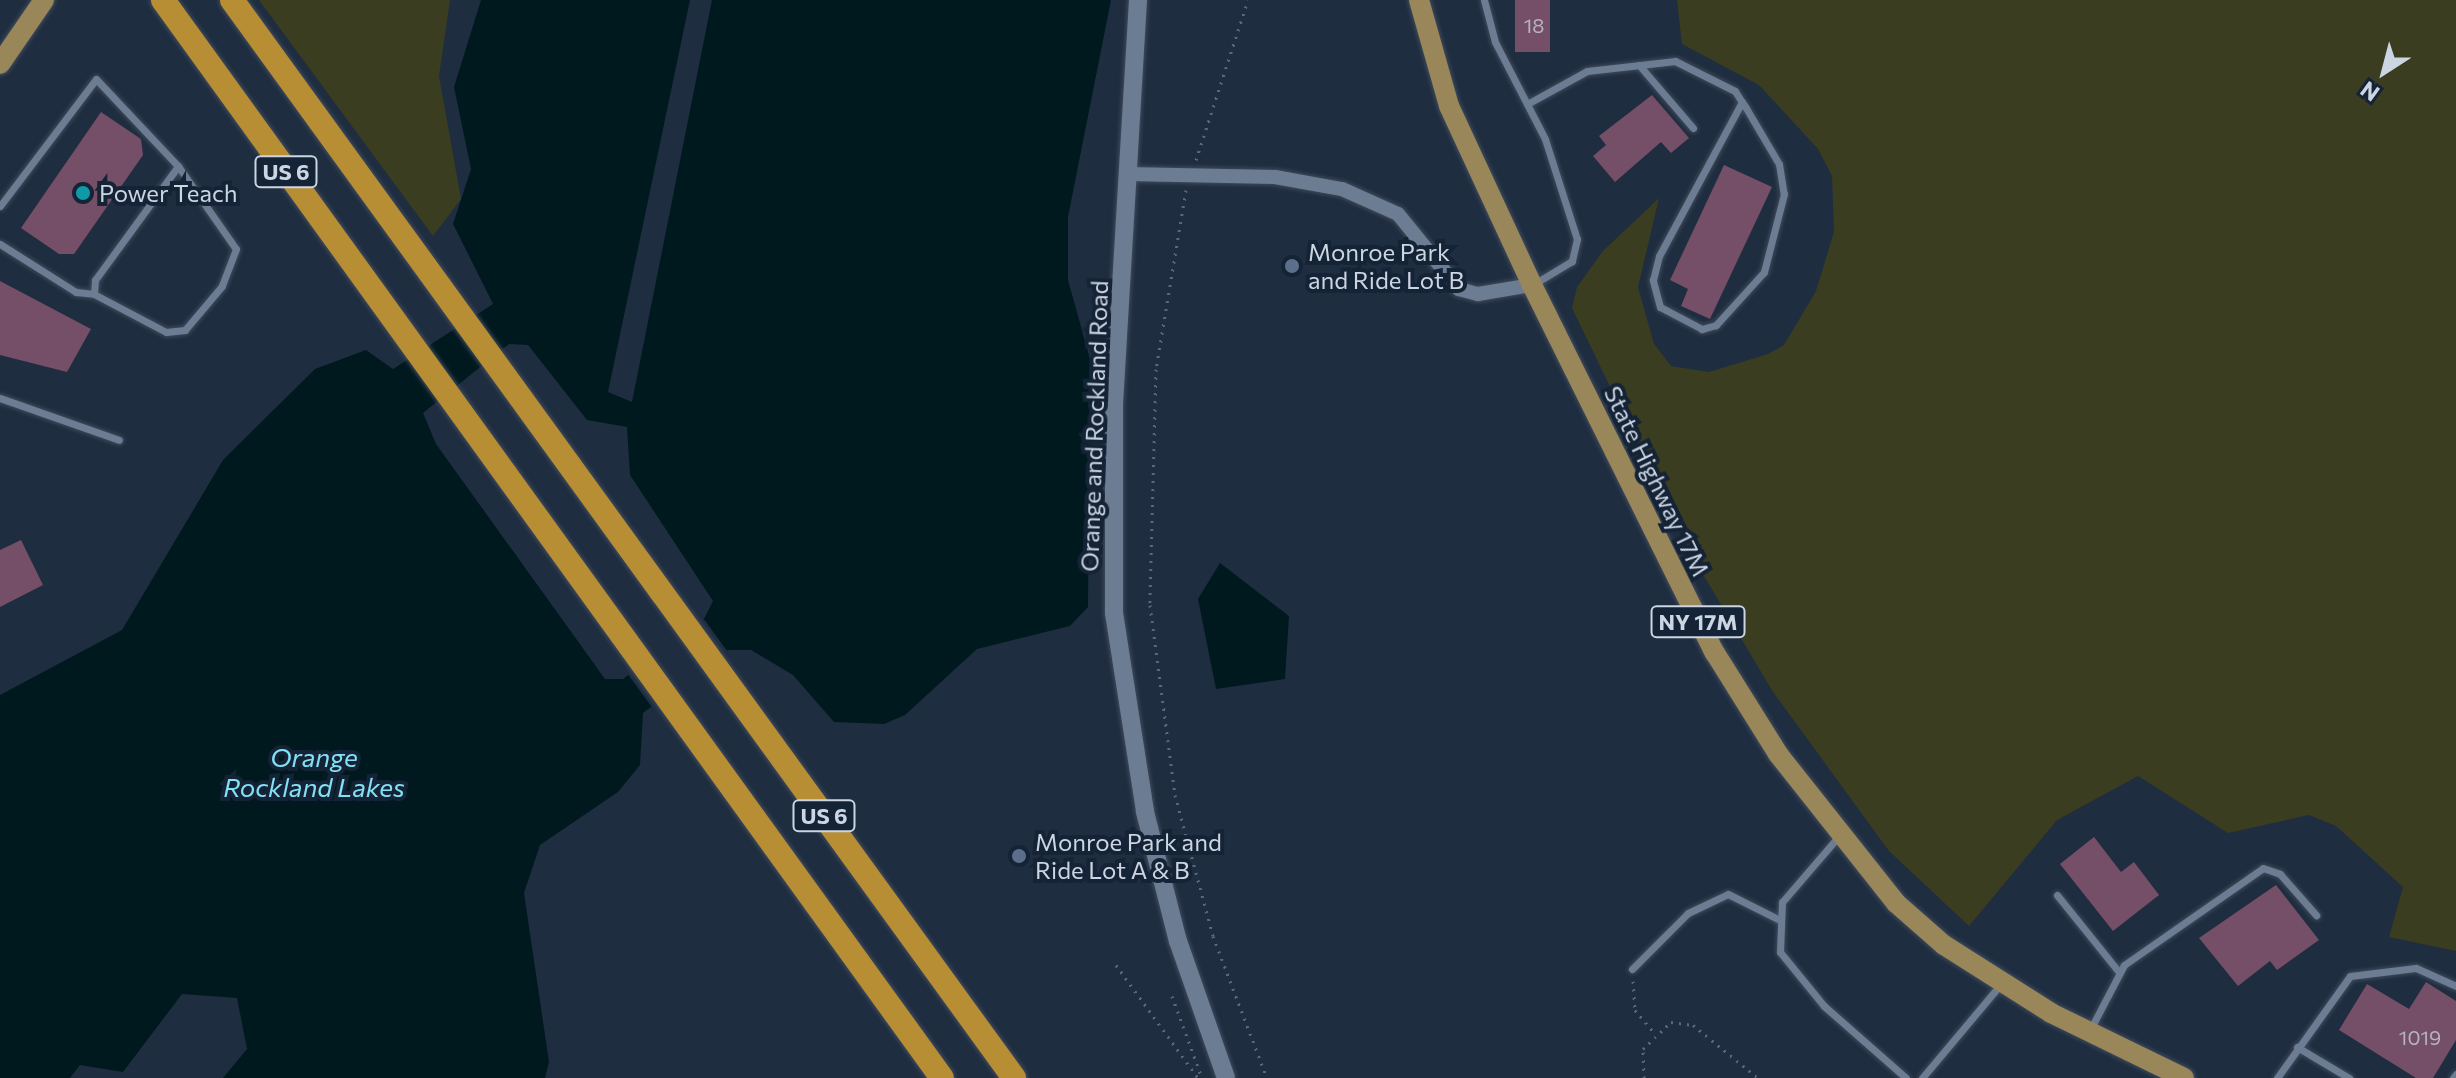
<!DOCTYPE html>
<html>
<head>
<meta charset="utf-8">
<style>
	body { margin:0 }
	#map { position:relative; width:2456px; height:1078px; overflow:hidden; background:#1f2d40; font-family:Commissioner,sans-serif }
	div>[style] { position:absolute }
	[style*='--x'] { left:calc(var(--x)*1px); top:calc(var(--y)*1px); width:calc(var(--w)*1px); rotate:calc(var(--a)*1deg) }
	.green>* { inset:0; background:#3a3d1f }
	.water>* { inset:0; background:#00191f }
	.pier>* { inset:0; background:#1f2d40; transform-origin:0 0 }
	.building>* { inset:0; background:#754e67; transform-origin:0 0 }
	.path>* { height:3px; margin-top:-1.5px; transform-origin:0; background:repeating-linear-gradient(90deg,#5c6879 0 2px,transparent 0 8px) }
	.roads { filter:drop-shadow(0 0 2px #3f4b5b) drop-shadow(0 0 2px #3f4b5b) }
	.service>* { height:7px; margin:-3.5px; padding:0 3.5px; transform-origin:3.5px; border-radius:3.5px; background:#6c7d93 }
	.minor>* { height:14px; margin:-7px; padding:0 7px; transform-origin:7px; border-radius:7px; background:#6c7d93 }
	.tertiary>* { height:18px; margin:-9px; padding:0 9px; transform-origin:9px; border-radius:9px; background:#6c7d93 }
	.primary>* { height:20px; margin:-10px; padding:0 10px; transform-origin:10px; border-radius:10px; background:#99875a }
	.motorway>* { height:24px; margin:-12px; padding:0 12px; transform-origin:12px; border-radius:12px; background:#b78e34 }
	.dots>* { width:22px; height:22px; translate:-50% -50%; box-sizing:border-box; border:4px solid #152336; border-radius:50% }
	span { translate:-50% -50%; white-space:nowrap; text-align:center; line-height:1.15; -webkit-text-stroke:8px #152336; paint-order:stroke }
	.number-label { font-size:20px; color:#b6b3c3 }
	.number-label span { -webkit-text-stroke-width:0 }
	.shield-label span { padding:2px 6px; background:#152336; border:2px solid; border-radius:6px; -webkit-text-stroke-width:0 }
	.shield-label { font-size:22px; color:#ccd5e2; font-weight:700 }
	.poi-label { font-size:24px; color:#ccd5e2 }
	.left { translate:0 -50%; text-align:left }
	.street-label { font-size:24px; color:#ccd5e2 }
	.water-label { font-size:26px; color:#82e1f4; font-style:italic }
	.north { position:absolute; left:2344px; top:32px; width:80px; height:80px; -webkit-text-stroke:6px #152336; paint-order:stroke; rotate:216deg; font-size:22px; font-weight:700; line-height:32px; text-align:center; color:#ccd5e2 }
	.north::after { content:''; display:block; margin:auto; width:28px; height:36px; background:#ccd5e2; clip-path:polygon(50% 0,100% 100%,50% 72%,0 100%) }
</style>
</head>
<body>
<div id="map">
	<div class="green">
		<div style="clip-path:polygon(259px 0,450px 0,439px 76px,461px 199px,433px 236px)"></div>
		<div style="clip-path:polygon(1677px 0,2456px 0,2456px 951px,2389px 937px,2403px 887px,2336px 826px,2309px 815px,2228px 833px,2138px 776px,2057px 820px,1969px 926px,1889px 851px,1773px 692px,1691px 554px,1572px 308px,1577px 287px,1603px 251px,1659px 198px,1638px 287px,1654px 344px,1671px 366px,1709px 372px,1768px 354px,1784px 345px,1816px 291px,1834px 232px,1832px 176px,1818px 149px,1759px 85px,1682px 44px)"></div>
	</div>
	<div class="water">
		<div style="clip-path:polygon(evenodd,481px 0,690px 0,608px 392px,632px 402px,712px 0,1111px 0,1068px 217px,1068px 280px,1090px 359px,1088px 607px,1070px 626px,977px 649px,905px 715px,884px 724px,834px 722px,793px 675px,751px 650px,728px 650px,643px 713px,640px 765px,618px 792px,540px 845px,524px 893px,549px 1062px,545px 1078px,223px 1078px,247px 1049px,237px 998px,182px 994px,123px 1072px,80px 1065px,70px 1078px,0 1078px,0 695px,122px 630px,223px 460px,315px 369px,366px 350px,393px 369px,493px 304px,453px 224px,471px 169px,454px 87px,481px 0,509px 344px,528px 345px,587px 420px,627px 427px,630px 475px,713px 601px,705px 617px,623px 679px,605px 679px,436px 444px,423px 413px,509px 344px)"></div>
		<div style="clip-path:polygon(1220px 563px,1289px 616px,1285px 679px,1216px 689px,1198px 599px)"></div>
	</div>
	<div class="pier">
		<div style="left:701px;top:615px;width:48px;height:94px;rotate:54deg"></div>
	</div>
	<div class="building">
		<div style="left:1515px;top:0;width:35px;height:52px"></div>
		<div style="clip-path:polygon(1652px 95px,1689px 138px,1671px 153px,1661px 142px,1615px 182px,1593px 156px,1606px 145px,1599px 136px)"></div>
		<div style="clip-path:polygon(101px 112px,141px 139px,143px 155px,74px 254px,59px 254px,21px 228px)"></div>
		<div style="clip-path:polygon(1724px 165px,1772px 187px,1710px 319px,1681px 306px,1688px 289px,1670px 280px)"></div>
		<div style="clip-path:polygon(0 281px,91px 329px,67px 372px,0 355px)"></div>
		<div style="clip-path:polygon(21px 540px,43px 585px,0 607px,0 550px)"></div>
		<div style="clip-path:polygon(2094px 837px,2121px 872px,2134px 862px,2159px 895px,2113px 931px,2060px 864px)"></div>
		<div style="clip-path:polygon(2276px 885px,2319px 940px,2277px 970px,2270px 961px,2238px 986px,2199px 938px)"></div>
		<div style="clip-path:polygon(2426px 982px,2456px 1001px,2456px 1040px,2433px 1078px,2416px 1078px,2339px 1030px,2367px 984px,2409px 1009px)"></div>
	</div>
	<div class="path">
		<div style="--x:1196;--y:160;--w:168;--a:-72"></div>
		<div style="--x:1186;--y:190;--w:181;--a:99.5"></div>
		<div style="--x:1156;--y:369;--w:236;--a:91.5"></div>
		<div style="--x:1150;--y:605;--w:192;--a:82.5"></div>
		<div style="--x:1175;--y:795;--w:146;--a:74.9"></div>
		<div style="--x:1213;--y:936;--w:152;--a:69.2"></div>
		<div style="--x:1116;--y:965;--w:140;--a:54"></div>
		<div style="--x:1633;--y:981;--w:29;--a:86"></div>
		<div style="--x:1635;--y:1010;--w:30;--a:50"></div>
		<div style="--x:1172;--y:996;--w:87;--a:69.9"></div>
		<div style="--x:1644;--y:1078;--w:29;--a:-92"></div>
		<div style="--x:1643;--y:1049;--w:39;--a:-44"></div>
		<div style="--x:1671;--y:1022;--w:22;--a:8"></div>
		<div style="--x:1693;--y:1025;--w:84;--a:39.2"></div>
	</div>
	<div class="roads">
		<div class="service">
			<div style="--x:1484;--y:0;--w:43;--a:75.3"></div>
			<div style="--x:1495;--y:42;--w:109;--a:62.7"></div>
			<div style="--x:1545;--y:139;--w:105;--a:72.3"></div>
			<div style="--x:1577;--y:239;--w:23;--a:103"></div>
			<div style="--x:1572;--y:261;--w:44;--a:148.8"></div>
			<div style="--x:1639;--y:65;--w:83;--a:49.4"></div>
			<div style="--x:1529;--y:103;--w:66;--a:-28.9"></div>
			<div style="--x:1587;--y:71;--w:89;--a:-6.5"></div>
			<div style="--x:1675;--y:61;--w:67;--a:26.6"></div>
			<div style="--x:1735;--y:91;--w:13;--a:58"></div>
			<div style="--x:1742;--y:102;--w:7;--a:56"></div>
			<div style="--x:1746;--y:108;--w:65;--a:59.5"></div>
			<div style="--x:1779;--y:164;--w:30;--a:81"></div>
			<div style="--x:1784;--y:194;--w:81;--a:104.4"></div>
			<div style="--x:1764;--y:272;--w:72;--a:132.2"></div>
			<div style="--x:1716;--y:325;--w:15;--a:164"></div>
			<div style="--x:1702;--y:329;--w:47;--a:-152.4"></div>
			<div style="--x:1660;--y:307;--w:28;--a:-105"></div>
			<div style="--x:1653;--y:280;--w:25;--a:-76"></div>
			<div style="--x:1659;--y:256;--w:175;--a:-61.7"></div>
			<div style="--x:0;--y:206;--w:159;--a:-52.9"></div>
			<div style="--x:96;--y:79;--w:120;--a:46.7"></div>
			<div style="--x:178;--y:166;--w:101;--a:55.1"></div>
			<div style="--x:236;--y:249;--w:40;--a:111"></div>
			<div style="--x:222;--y:286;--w:57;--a:130.1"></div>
			<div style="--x:185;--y:330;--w:19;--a:174"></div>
			<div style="--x:166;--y:332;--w:81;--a:-152.2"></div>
			<div style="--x:94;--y:294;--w:14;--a:-86"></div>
			<div style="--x:95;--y:280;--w:141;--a:-53.9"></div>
			<div style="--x:0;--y:244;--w:90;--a:32.3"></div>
			<div style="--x:76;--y:292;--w:18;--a:6"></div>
			<div style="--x:0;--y:398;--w:126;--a:19.4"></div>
			<div style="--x:1838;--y:837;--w:86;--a:130.7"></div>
			<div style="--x:1782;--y:902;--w:50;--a:92.3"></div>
			<div style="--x:1780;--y:952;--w:70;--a:50.8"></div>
			<div style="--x:1824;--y:1006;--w:109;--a:41.3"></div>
			<div style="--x:2057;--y:895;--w:97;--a:51.2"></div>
			<div style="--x:1632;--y:969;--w:79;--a:-45"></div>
			<div style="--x:1688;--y:913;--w:44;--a:-25.4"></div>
			<div style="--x:1728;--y:894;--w:56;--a:26.6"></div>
			<div style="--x:2090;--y:1030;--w:73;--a:-62.4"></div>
			<div style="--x:2124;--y:965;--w:169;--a:-34.9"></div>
			<div style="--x:2263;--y:868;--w:18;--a:19"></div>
			<div style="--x:2280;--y:874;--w:55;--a:48.7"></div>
			<div style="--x:2297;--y:1047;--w:61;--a:30.8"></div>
			<div style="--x:1922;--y:1078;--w:123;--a:-50"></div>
			<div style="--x:2277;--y:1078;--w:125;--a:-54.4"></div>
			<div style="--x:2350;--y:976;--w:66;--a:-6.9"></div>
			<div style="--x:2416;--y:968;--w:44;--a:24.2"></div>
			<div style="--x:2453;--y:1078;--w:5;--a:-53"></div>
		</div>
		<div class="minor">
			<div style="--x:1128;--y:174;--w:147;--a:1.2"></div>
			<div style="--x:1275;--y:177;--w:68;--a:10.2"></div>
			<div style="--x:1342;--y:189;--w:61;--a:24.1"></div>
			<div style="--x:1398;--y:214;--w:97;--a:50.9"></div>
			<div style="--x:1459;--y:289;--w:20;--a:15"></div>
			<div style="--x:1478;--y:294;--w:55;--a:-9.5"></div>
		</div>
		<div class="tertiary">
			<div style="--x:1138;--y:0;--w:404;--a:93.4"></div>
			<div style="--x:1114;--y:403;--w:210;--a:90"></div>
			<div style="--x:1114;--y:613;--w:201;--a:81.1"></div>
			<div style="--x:1145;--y:812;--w:133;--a:75.7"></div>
			<div style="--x:1178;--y:941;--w:145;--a:70.7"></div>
		</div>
		<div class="primary">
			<div style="--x:1419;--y:0;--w:110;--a:74.2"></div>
			<div style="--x:1449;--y:106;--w:197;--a:65.1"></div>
			<div style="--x:1532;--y:285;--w:411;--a:63.6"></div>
			<div style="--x:1715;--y:653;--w:119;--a:58"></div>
			<div style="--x:1778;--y:754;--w:190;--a:51.6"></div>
			<div style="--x:1896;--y:903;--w:64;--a:41.2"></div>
			<div style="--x:1944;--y:945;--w:127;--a:32.4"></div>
			<div style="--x:2051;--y:1013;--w:148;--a:26"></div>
			<div style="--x:0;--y:64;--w:78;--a:-55.5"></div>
		</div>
		<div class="motorway">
			<div style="--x:163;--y:0;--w:1330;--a:54.15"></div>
			<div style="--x:232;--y:0;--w:1332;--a:54.04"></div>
		</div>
	</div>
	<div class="dots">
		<div style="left:83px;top:193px;background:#0f9aa8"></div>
		<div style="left:1292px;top:266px;background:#5c6f8a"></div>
		<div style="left:1019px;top:856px;background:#5c6f8a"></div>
	</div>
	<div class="number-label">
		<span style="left:1534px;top:25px">18</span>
		<span style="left:2420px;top:1037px">1019</span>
	</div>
	<div class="shield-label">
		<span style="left:286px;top:172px">US 6</span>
		<span style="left:1698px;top:622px">NY 17M</span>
		<span style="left:824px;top:816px">US 6</span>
	</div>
	<div class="poi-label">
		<span class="left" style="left:99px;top:193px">Power Teach</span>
		<span class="left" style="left:1308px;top:266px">Monroe Park<br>and Ride Lot B</span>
		<span class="left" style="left:1035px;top:856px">Monroe Park and<br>Ride Lot A &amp; B</span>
	</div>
	<div class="street-label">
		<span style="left:1094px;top:426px;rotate:-88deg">Orange and Rockland Road</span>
		<span style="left:1657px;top:481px;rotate:64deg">State Highway 17M</span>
	</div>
	<div class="water-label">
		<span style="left:314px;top:772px">Orange<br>Rockland Lakes</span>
	</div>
	<div class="north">N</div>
</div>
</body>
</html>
